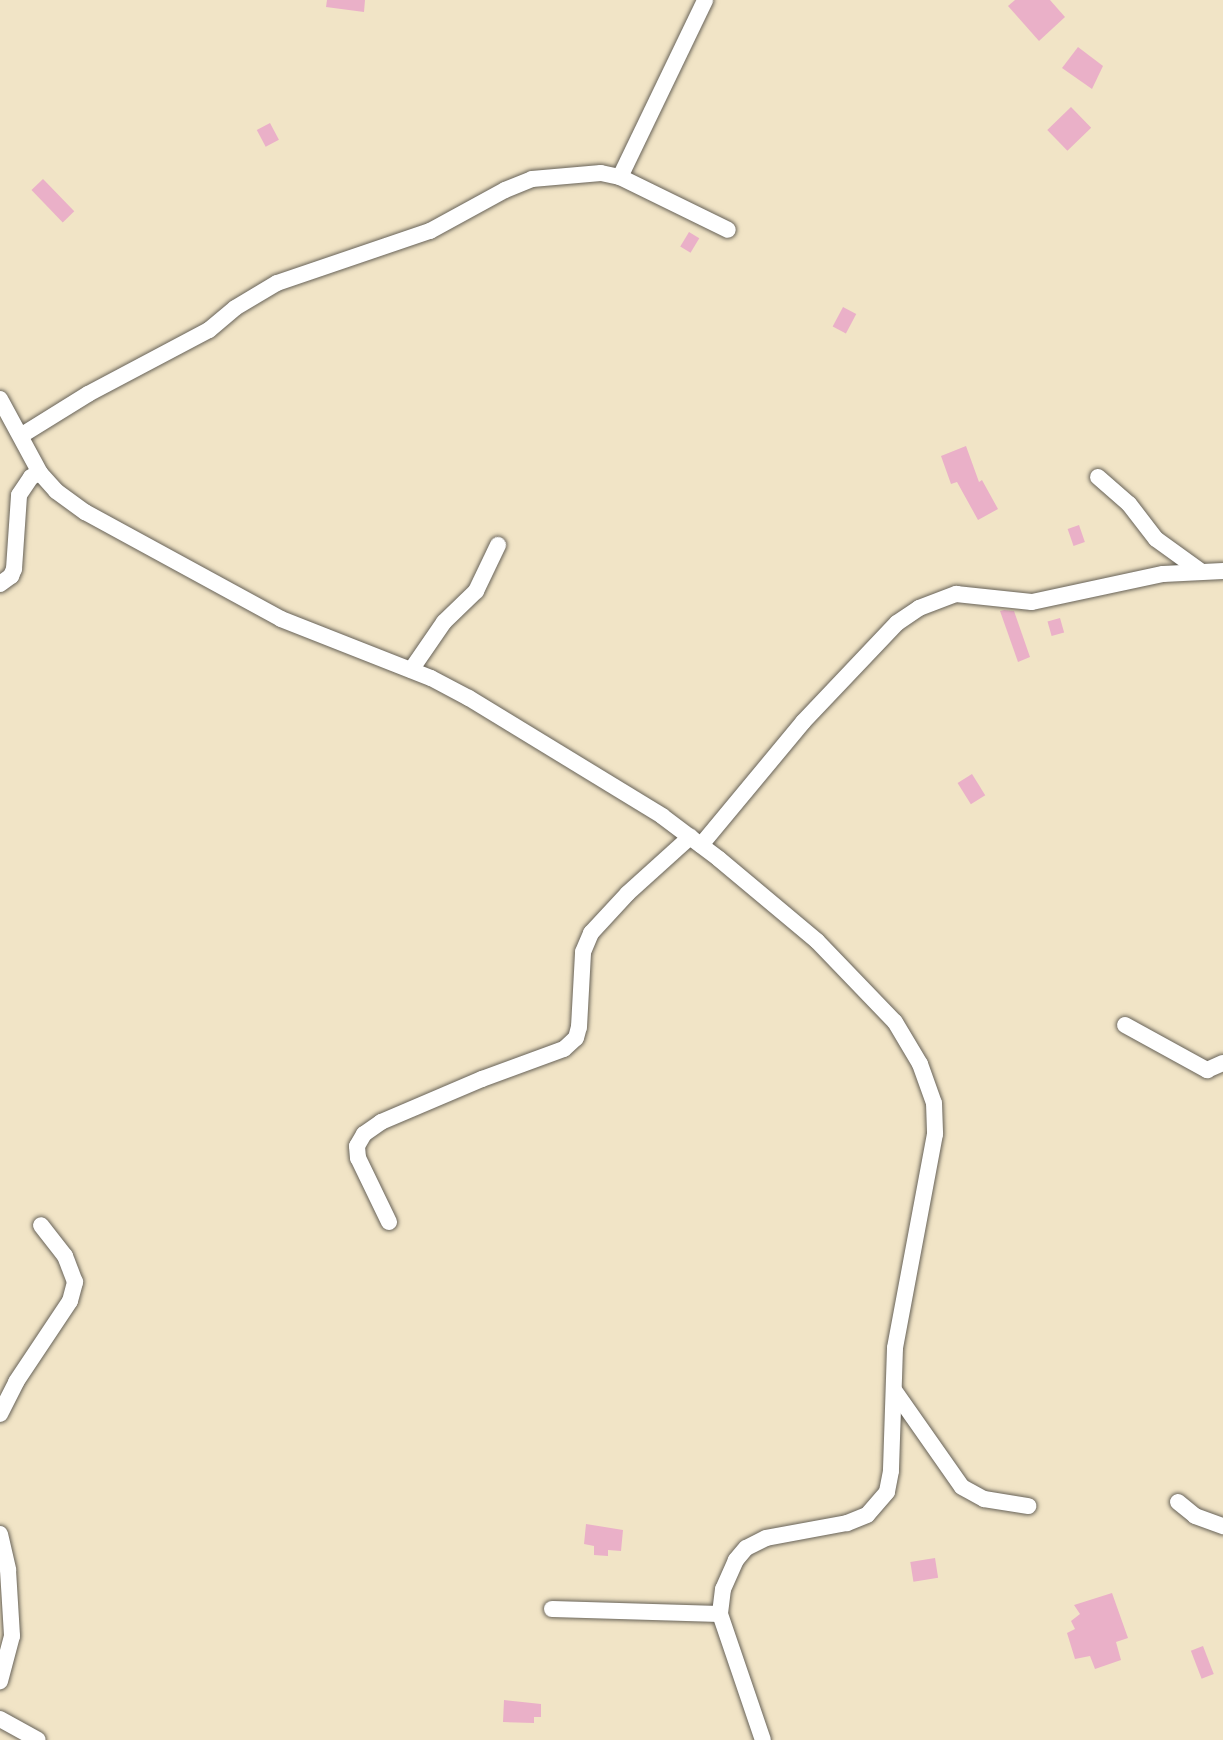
<!DOCTYPE html>
<html>
<head>
<meta charset="utf-8">
<style>
	body { margin:0 }
	#map { position:relative; width:1223px; height:1740px; overflow:hidden; background:#f1e4c6; font-family:"Patrick Hand",sans-serif }
	div>[style] { position:absolute }
	[style*='--x'] { left:calc(var(--x)*1px); top:calc(var(--y)*1px); width:calc(var(--w)*1px); rotate:calc(var(--a)*1deg) }
	.building>* { inset:0; background:#eab0c8; transform-origin:0 0 }
	.roads { filter:drop-shadow(0 0 2px #676258) drop-shadow(0 0 2px #676258) }
	.minor>* { height:16px; margin:-8px; padding:0 8px; transform-origin:8px; border-radius:8px; background:#fff }
	span { translate:-50% -50%; white-space:nowrap; text-align:center; line-height:1.15; -webkit-text-stroke:5px #fcf5e5; paint-order:stroke }
</style>
</head>
<body>
<div id="map">
	<div class="building">
		<div style="clip-path:polygon(327px 0,365px 0,364px 12px,326px 7px)"></div>
		<div style="clip-path:polygon(1015px 0,1050px 0,1065px 17px,1039px 41px,1008px 6px)"></div>
		<div style="clip-path:polygon(1078px 47px,1103px 66px,1092px 89px,1062px 68px)"></div>
		<div style="left:1071px;top:107px;width:29px;height:33px;rotate:46deg"></div>
		<div style="left:270px;top:123px;width:19px;height:15px;rotate:62deg"></div>
		<div style="left:43px;top:179px;width:45px;height:16px;rotate:46deg"></div>
		<div style="left:689px;top:232px;width:12px;height:17px;rotate:31deg"></div>
		<div style="left:843px;top:307px;width:15px;height:22px;rotate:28deg"></div>
		<div style="clip-path:polygon(966px 446px,979px 482px,982px 480px,998px 509px,978px 520px,957px 482px,951px 484px,941px 456px)"></div>
		<div style="left:1079px;top:525px;width:18px;height:12px;rotate:71deg"></div>
		<div style="clip-path:polygon(1004px 610px,1014px 611px,1030px 657px,1018px 662px,1000px 611px)"></div>
		<div style="left:1060px;top:618px;width:15px;height:13px;rotate:74deg"></div>
		<div style="left:972px;top:774px;width:25px;height:17px;rotate:58deg"></div>
		<div style="clip-path:polygon(586px 1524px,623px 1530px,621px 1551px,608px 1550px,608px 1556px,594px 1555px,594px 1546px,584px 1544px)"></div>
		<div style="left:935px;top:1558px;width:20px;height:25px;rotate:81deg"></div>
		<div style="clip-path:polygon(1112px 1593px,1128px 1638px,1116px 1642px,1121px 1660px,1095px 1669px,1090px 1656px,1075px 1659px,1067px 1633px,1075px 1629px,1071px 1621px,1080px 1614px,1074px 1605px)"></div>
		<div style="left:1203px;top:1646px;width:30px;height:13px;rotate:69deg"></div>
		<div style="clip-path:polygon(504px 1700px,541px 1704px,541px 1717px,534px 1717px,534px 1723px,503px 1722px)"></div>
	</div>
	<div class="roads">
		<div class="minor">
			<div style="--x:620;--y:177;--w:196;--a:-64.3"></div>
			<div style="--x:0;--y:399;--w:84;--a:61.6"></div>
			<div style="--x:40;--y:473;--w:24;--a:48"></div>
			<div style="--x:56;--y:491;--w:36;--a:36"></div>
			<div style="--x:85;--y:512;--w:223;--a:28.6"></div>
			<div style="--x:281;--y:619;--w:161;--a:21.5"></div>
			<div style="--x:431;--y:678;--w:43;--a:27.8"></div>
			<div style="--x:469;--y:698;--w:226;--a:31.4"></div>
			<div style="--x:662;--y:816;--w:71;--a:37"></div>
			<div style="--x:719;--y:859;--w:128;--a:39.9"></div>
			<div style="--x:817;--y:941;--w:112;--a:46.1"></div>
			<div style="--x:895;--y:1022;--w:49;--a:59.2"></div>
			<div style="--x:920;--y:1064;--w:41;--a:70.3"></div>
			<div style="--x:934;--y:1103;--w:31;--a:88"></div>
			<div style="--x:935;--y:1134;--w:218;--a:100.6"></div>
			<div style="--x:895;--y:1348;--w:123;--a:91.9"></div>
			<div style="--x:891;--y:1471;--w:21;--a:101"></div>
			<div style="--x:887;--y:1492;--w:30;--a:131"></div>
			<div style="--x:867;--y:1515;--w:22;--a:158"></div>
			<div style="--x:847;--y:1523;--w:82;--a:169.5"></div>
			<div style="--x:766;--y:1538;--w:22;--a:153"></div>
			<div style="--x:746;--y:1548;--w:16;--a:130"></div>
			<div style="--x:736;--y:1560;--w:32;--a:114"></div>
			<div style="--x:723;--y:1589;--w:25;--a:97"></div>
			<div style="--x:720;--y:1614;--w:133;--a:71.2"></div>
			<div style="--x:22;--y:435;--w:78;--a:-31.8"></div>
			<div style="--x:88;--y:394;--w:137;--a:-27.9"></div>
			<div style="--x:209;--y:330;--w:34;--a:-40"></div>
			<div style="--x:235;--y:308;--w:49;--a:-30.8"></div>
			<div style="--x:277;--y:283;--w:162;--a:-18.8"></div>
			<div style="--x:430;--y:231;--w:85;--a:-28.7"></div>
			<div style="--x:505;--y:190;--w:29;--a:-22"></div>
			<div style="--x:532;--y:179;--w:69;--a:-5"></div>
			<div style="--x:601;--y:173;--w:19;--a:12"></div>
			<div style="--x:620;--y:177;--w:120;--a:26.1"></div>
			<div style="--x:1098;--y:477;--w:41;--a:41.1"></div>
			<div style="--x:1129;--y:504;--w:44;--a:52.4"></div>
			<div style="--x:1156;--y:539;--w:53;--a:35.8"></div>
			<div style="--x:0;--y:584;--w:14;--a:-36"></div>
			<div style="--x:11;--y:576;--w:8;--a:-67"></div>
			<div style="--x:14;--y:569;--w:74;--a:-86.1"></div>
			<div style="--x:19;--y:495;--w:22;--a:-56"></div>
			<div style="--x:31;--y:477;--w:10;--a:-24"></div>
			<div style="--x:411;--y:670;--w:58;--a:-55.5"></div>
			<div style="--x:444;--y:622;--w:45;--a:-44.1"></div>
			<div style="--x:476;--y:591;--w:51;--a:-64.4"></div>
			<div style="--x:701;--y:845;--w:160;--a:-50.3"></div>
			<div style="--x:803;--y:722;--w:137;--a:-46.5"></div>
			<div style="--x:897;--y:623;--w:27;--a:-34"></div>
			<div style="--x:919;--y:608;--w:40;--a:-21"></div>
			<div style="--x:956;--y:594;--w:76;--a:6"></div>
			<div style="--x:1032;--y:602;--w:134;--a:-12.1"></div>
			<div style="--x:1163;--y:574;--w:60;--a:-2.9"></div>
			<div style="--x:1125;--y:1025;--w:94;--a:28.8"></div>
			<div style="--x:1207;--y:1070;--w:17;--a:-24"></div>
			<div style="--x:389;--y:1222;--w:71;--a:-115.8"></div>
			<div style="--x:358;--y:1158;--w:12;--a:-95"></div>
			<div style="--x:357;--y:1146;--w:14;--a:-60"></div>
			<div style="--x:364;--y:1134;--w:21;--a:-35"></div>
			<div style="--x:381;--y:1122;--w:110;--a:-23.1"></div>
			<div style="--x:482;--y:1079;--w:87;--a:-20.1"></div>
			<div style="--x:564;--y:1049;--w:16;--a:-43"></div>
			<div style="--x:576;--y:1038;--w:11;--a:-75"></div>
			<div style="--x:579;--y:1027;--w:75;--a:-86.9"></div>
			<div style="--x:583;--y:952;--w:21;--a:-67"></div>
			<div style="--x:591;--y:933;--w:54;--a:-47.2"></div>
			<div style="--x:628;--y:893;--w:84;--a:-42.1"></div>
			<div style="--x:894;--y:1390;--w:118;--a:55"></div>
			<div style="--x:962;--y:1487;--w:25;--a:29"></div>
			<div style="--x:984;--y:1499;--w:45;--a:9"></div>
			<div style="--x:0;--y:1414;--w:36;--a:-63"></div>
			<div style="--x:16;--y:1382;--w:97;--a:-56.3"></div>
			<div style="--x:70;--y:1301;--w:20;--a:-75"></div>
			<div style="--x:75;--y:1282;--w:28;--a:-111"></div>
			<div style="--x:65;--y:1256;--w:39;--a:-128"></div>
			<div style="--x:1178;--y:1502;--w:22;--a:39"></div>
			<div style="--x:1195;--y:1516;--w:30;--a:20"></div>
			<div style="--x:0;--y:1534;--w:37;--a:77"></div>
			<div style="--x:8;--y:1570;--w:66;--a:86.5"></div>
			<div style="--x:12;--y:1636;--w:47;--a:104.9"></div>
			<div style="--x:552;--y:1609;--w:168;--a:1.7"></div>
			<div style="--x:0;--y:1719;--w:43;--a:28.9"></div>
		</div>
	</div>
</div>
</body>
</html>
